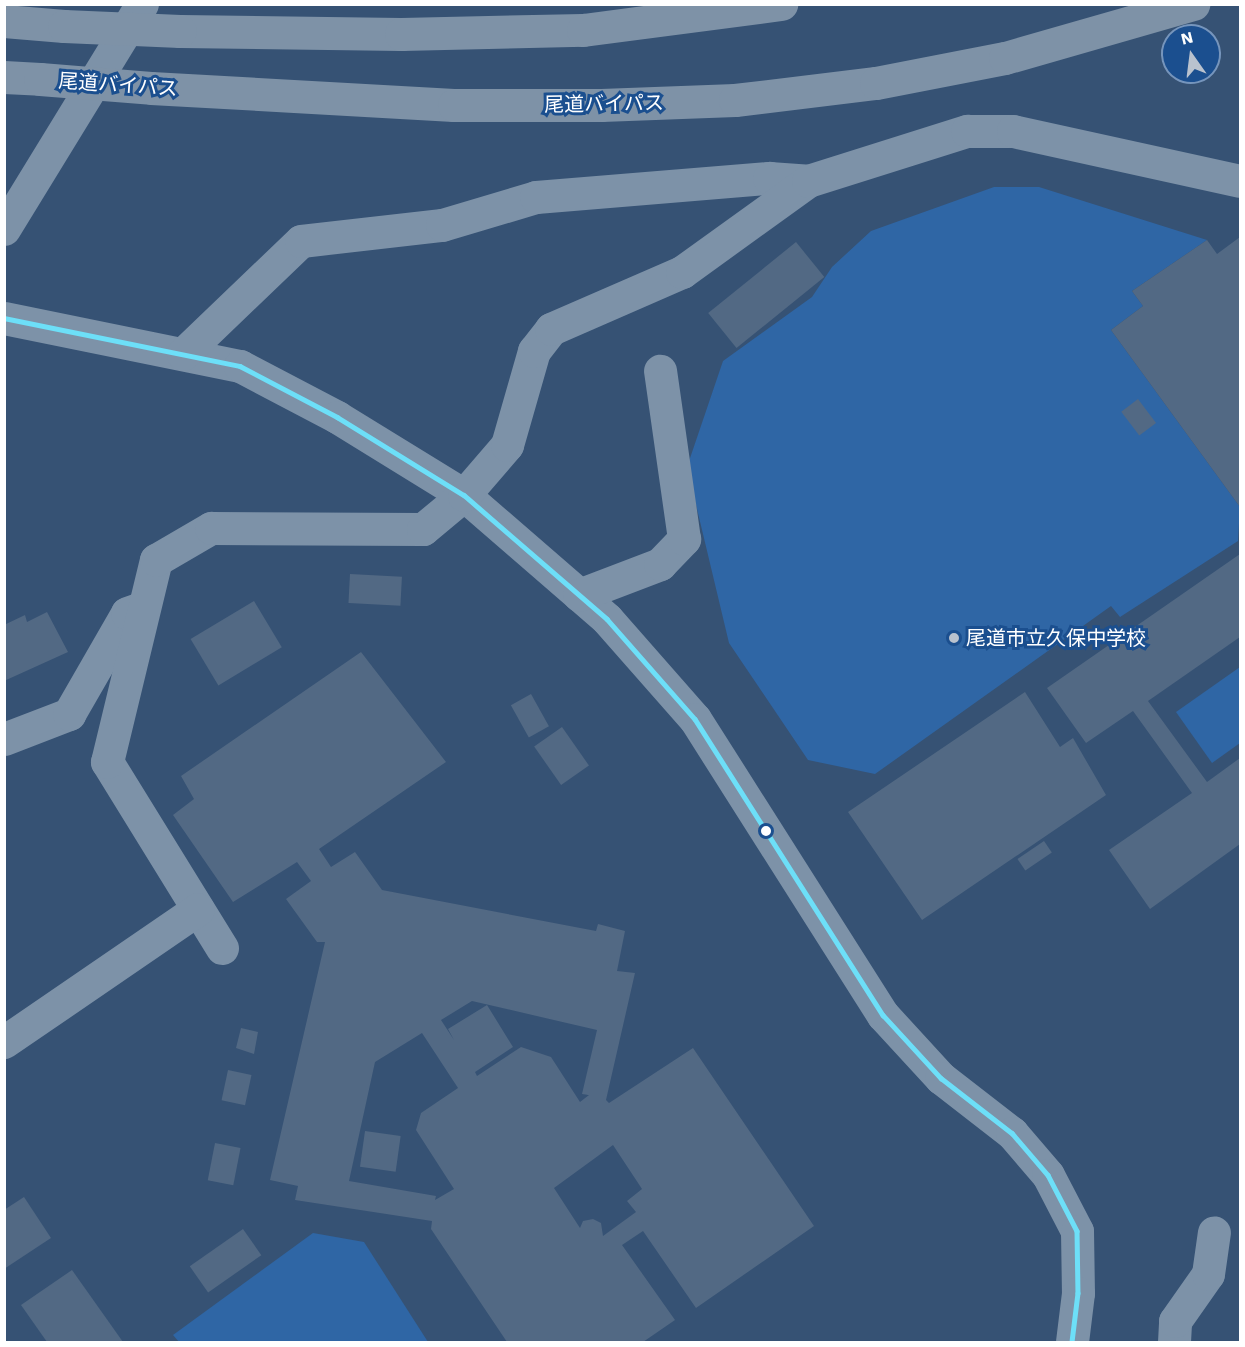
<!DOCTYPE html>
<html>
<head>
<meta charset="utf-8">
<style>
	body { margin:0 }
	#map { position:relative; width:1245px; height:1347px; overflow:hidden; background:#365274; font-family:"Work Sans","Noto Sans JP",sans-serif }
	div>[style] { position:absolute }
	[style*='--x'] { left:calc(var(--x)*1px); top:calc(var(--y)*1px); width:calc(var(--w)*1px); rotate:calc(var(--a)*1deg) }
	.green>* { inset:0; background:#2f66a5 }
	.building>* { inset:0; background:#526984; transform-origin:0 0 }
	.minor>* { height:33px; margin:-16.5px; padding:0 16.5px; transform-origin:16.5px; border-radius:16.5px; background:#7d92a8 }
	.highway>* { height:33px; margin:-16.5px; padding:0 16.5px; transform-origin:16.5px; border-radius:16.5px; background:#7e92a7 }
	.highway-bridge>* { height:33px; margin:-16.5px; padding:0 16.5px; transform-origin:16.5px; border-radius:16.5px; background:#7e92a7 }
	.bus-1>* { height:4.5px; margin:-2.25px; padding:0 2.25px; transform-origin:2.25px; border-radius:2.25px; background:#6ddff8 }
	.dots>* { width:16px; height:16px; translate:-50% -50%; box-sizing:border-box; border:3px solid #1b4f8f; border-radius:50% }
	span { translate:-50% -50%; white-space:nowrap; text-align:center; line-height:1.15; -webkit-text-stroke:6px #1b4f8f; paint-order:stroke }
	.street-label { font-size:20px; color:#fff }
	.poi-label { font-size:20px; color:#fff }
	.left { translate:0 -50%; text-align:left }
	.frame { position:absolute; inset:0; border:6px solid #fff; pointer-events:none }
	.north { position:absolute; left:1161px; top:24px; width:60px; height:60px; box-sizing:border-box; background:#1b4f8f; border:2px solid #7695bc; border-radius:50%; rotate:346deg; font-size:16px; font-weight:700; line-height:24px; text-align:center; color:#fff }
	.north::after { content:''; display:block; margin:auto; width:21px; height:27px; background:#b9c2ce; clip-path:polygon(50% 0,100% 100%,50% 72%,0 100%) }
</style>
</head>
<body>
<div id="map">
	<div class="green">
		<div style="clip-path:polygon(994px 187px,1039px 187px,1207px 240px,1132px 291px,1143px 306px,1111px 330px,1240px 507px,1238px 541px,1120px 617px,1111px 606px,875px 774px,808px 760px,729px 643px,687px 467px,723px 361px,812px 297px,832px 267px,871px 231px)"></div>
		<div style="clip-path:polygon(1240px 667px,1240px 743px,1212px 763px,1176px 712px)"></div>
		<div style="clip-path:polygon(313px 1233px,364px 1242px,428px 1342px,179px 1342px,173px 1335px)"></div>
	</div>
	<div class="building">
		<div style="clip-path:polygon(1240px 237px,1240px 507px,1111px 330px,1143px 306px,1132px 291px,1207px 240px,1217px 254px)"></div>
		<div style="left:796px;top:242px;width:45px;height:113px;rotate:51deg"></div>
		<div style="left:1138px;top:399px;width:30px;height:21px;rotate:53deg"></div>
		<div style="clip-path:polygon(1240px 554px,1240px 637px,1148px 701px,1207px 782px,1240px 758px,1240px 844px,1150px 909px,1109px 850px,1192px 793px,1133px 711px,1086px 743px,1047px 688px)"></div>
		<div style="left:350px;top:574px;width:52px;height:29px;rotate:3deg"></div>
		<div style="left:254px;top:601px;width:54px;height:74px;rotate:59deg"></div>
		<div style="clip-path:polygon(47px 612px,68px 652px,4px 681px,4px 625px,25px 615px,27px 622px)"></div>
		<div style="clip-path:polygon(evenodd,361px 652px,446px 762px,319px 849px,331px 867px,355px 852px,382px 890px,596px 931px,598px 924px,625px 931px,617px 971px,635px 973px,606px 1100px,609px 1103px,693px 1048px,814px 1226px,696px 1308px,643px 1231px,622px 1245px,675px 1320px,643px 1342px,507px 1342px,431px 1229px,432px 1221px,295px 1200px,298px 1186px,270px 1180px,325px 942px,317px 942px,286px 899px,311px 881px,297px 862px,233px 902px,173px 815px,194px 799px,181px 776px,361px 652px,472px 1001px,597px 1030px,582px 1094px,589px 1095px,580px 1102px,551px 1057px,521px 1047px,477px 1076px,475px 1072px,513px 1047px,487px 1005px,448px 1029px,454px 1040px,441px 1020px,472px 1001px,361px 652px,422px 1033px,458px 1088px,421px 1113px,416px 1130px,454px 1189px,435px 1200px,436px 1196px,349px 1181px,375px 1062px,422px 1033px,361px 652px,613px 1145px,642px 1189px,627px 1201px,636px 1212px,603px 1236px,601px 1223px,593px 1219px,583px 1221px,580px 1228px,554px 1188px,613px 1145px)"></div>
		<div style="clip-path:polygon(1025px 692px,1060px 747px,1073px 738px,1106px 795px,922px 920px,848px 812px)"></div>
		<div style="left:531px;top:694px;width:37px;height:23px;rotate:61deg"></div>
		<div style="left:562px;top:727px;width:47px;height:34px;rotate:55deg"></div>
		<div style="left:1044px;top:841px;width:14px;height:32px;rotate:56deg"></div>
		<div style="clip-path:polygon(241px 1028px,258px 1032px,254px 1054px,236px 1048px)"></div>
		<div style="left:228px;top:1070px;width:24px;height:31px;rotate:12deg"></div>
		<div style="left:365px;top:1131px;width:36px;height:36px;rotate:8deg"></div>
		<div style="left:215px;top:1143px;width:26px;height:38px;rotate:11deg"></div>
		<div style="clip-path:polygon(24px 1197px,51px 1238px,4px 1269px,4px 1210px)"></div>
		<div style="left:243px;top:1229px;width:32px;height:65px;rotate:55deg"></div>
		<div style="clip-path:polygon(72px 1270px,123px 1342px,47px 1342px,21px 1305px)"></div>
	</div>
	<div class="minor">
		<div style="--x:4;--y:229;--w:264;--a:-58.5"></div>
		<div style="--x:4;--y:318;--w:241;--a:11.5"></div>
		<div style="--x:240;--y:366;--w:110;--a:27.7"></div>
		<div style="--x:337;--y:417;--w:149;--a:31.6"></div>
		<div style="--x:464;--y:495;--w:189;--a:40.9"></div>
		<div style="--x:607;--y:619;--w:133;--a:48.7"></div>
		<div style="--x:695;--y:719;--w:351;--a:57.6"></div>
		<div style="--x:883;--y:1015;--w:86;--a:47.4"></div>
		<div style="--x:941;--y:1078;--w:90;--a:37.8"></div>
		<div style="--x:1012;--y:1133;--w:55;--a:49.4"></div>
		<div style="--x:1048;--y:1175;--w:63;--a:62.6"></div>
		<div style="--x:1077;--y:1231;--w:62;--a:89.1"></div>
		<div style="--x:1078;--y:1293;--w:49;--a:97"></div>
		<div style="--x:183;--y:354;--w:163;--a:-43.8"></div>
		<div style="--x:301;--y:241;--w:142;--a:-6.5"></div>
		<div style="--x:442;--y:225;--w:98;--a:-16.6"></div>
		<div style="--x:536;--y:197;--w:234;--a:-4.7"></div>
		<div style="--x:769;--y:178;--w:39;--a:4"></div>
		<div style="--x:579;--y:595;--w:87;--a:-20.9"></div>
		<div style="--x:660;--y:564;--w:35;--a:-46"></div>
		<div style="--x:684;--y:539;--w:170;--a:-98.1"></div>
		<div style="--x:4;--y:739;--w:70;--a:-21"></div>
		<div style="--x:69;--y:714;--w:116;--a:-60.1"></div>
		<div style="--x:127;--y:613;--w:12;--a:-20"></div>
		<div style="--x:222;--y:948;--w:219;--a:-121.7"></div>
		<div style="--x:107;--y:762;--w:208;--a:-76.4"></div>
		<div style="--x:156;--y:560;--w:64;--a:-30.2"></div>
		<div style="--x:211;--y:528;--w:212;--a:0.3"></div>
		<div style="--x:423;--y:529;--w:53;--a:-39.7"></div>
		<div style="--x:464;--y:495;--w:66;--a:-49.3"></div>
		<div style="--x:507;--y:445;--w:98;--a:-74"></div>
		<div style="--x:534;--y:351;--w:28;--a:-52"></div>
		<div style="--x:551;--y:329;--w:143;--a:-23.5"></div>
		<div style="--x:682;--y:272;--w:155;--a:-35.8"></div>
		<div style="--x:808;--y:181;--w:167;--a:-17.5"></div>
		<div style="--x:967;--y:131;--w:46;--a:0"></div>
		<div style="--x:1013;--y:131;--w:232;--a:12.4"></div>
		<div style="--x:4;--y:1042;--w:235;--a:-34.4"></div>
		<div style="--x:1174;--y:1342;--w:21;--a:-87"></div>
		<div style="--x:1175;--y:1321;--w:57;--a:-54.9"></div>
		<div style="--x:1208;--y:1274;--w:42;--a:-81.9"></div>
	</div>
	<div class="highway">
		<div style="--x:4;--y:21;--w:60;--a:4.8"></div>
		<div style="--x:180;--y:31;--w:221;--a:0.8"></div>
		<div style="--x:401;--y:34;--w:182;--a:-1.3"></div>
		<div style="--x:583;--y:30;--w:200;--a:-7.5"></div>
		<div style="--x:4;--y:77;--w:36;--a:3"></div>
		<div style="--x:151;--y:88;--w:303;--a:3.2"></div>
		<div style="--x:454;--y:105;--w:147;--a:0"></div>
		<div style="--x:601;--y:105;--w:134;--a:-2.1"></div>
		<div style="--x:735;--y:100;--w:142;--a:-6.9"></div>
		<div style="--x:876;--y:83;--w:131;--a:-11"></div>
		<div style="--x:1005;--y:58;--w:196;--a:-16"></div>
	</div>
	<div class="highway-bridge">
		<div style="--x:64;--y:26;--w:116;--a:2.5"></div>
		<div style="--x:40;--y:79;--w:111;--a:4.6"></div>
	</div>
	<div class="bus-1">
		<div style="--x:4;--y:318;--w:241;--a:11.5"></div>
		<div style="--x:240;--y:366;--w:110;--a:27.7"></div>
		<div style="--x:337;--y:417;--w:149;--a:31.6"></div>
		<div style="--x:464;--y:495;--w:189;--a:40.9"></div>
		<div style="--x:607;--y:619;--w:133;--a:48.7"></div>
		<div style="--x:695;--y:719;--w:351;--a:57.6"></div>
		<div style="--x:883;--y:1015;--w:86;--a:47.4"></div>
		<div style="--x:941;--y:1078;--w:90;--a:37.8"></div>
		<div style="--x:1012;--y:1133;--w:55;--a:49.4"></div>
		<div style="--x:1048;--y:1175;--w:63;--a:62.6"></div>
		<div style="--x:1077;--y:1231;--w:62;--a:89.1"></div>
		<div style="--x:1078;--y:1293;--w:49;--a:97"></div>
	</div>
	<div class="dots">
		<div style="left:954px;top:638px;background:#b9c2ce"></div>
		<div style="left:766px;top:831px;background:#fff"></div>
	</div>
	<div class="street-label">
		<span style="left:118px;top:85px;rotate:4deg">尾道バイパス</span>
		<span style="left:604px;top:104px;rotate:-1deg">尾道バイパス</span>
	</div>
	<div class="poi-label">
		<span class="left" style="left:966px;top:638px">尾道市立久保中学校</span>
	</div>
	<div class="frame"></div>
	<div class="north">N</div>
</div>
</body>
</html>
